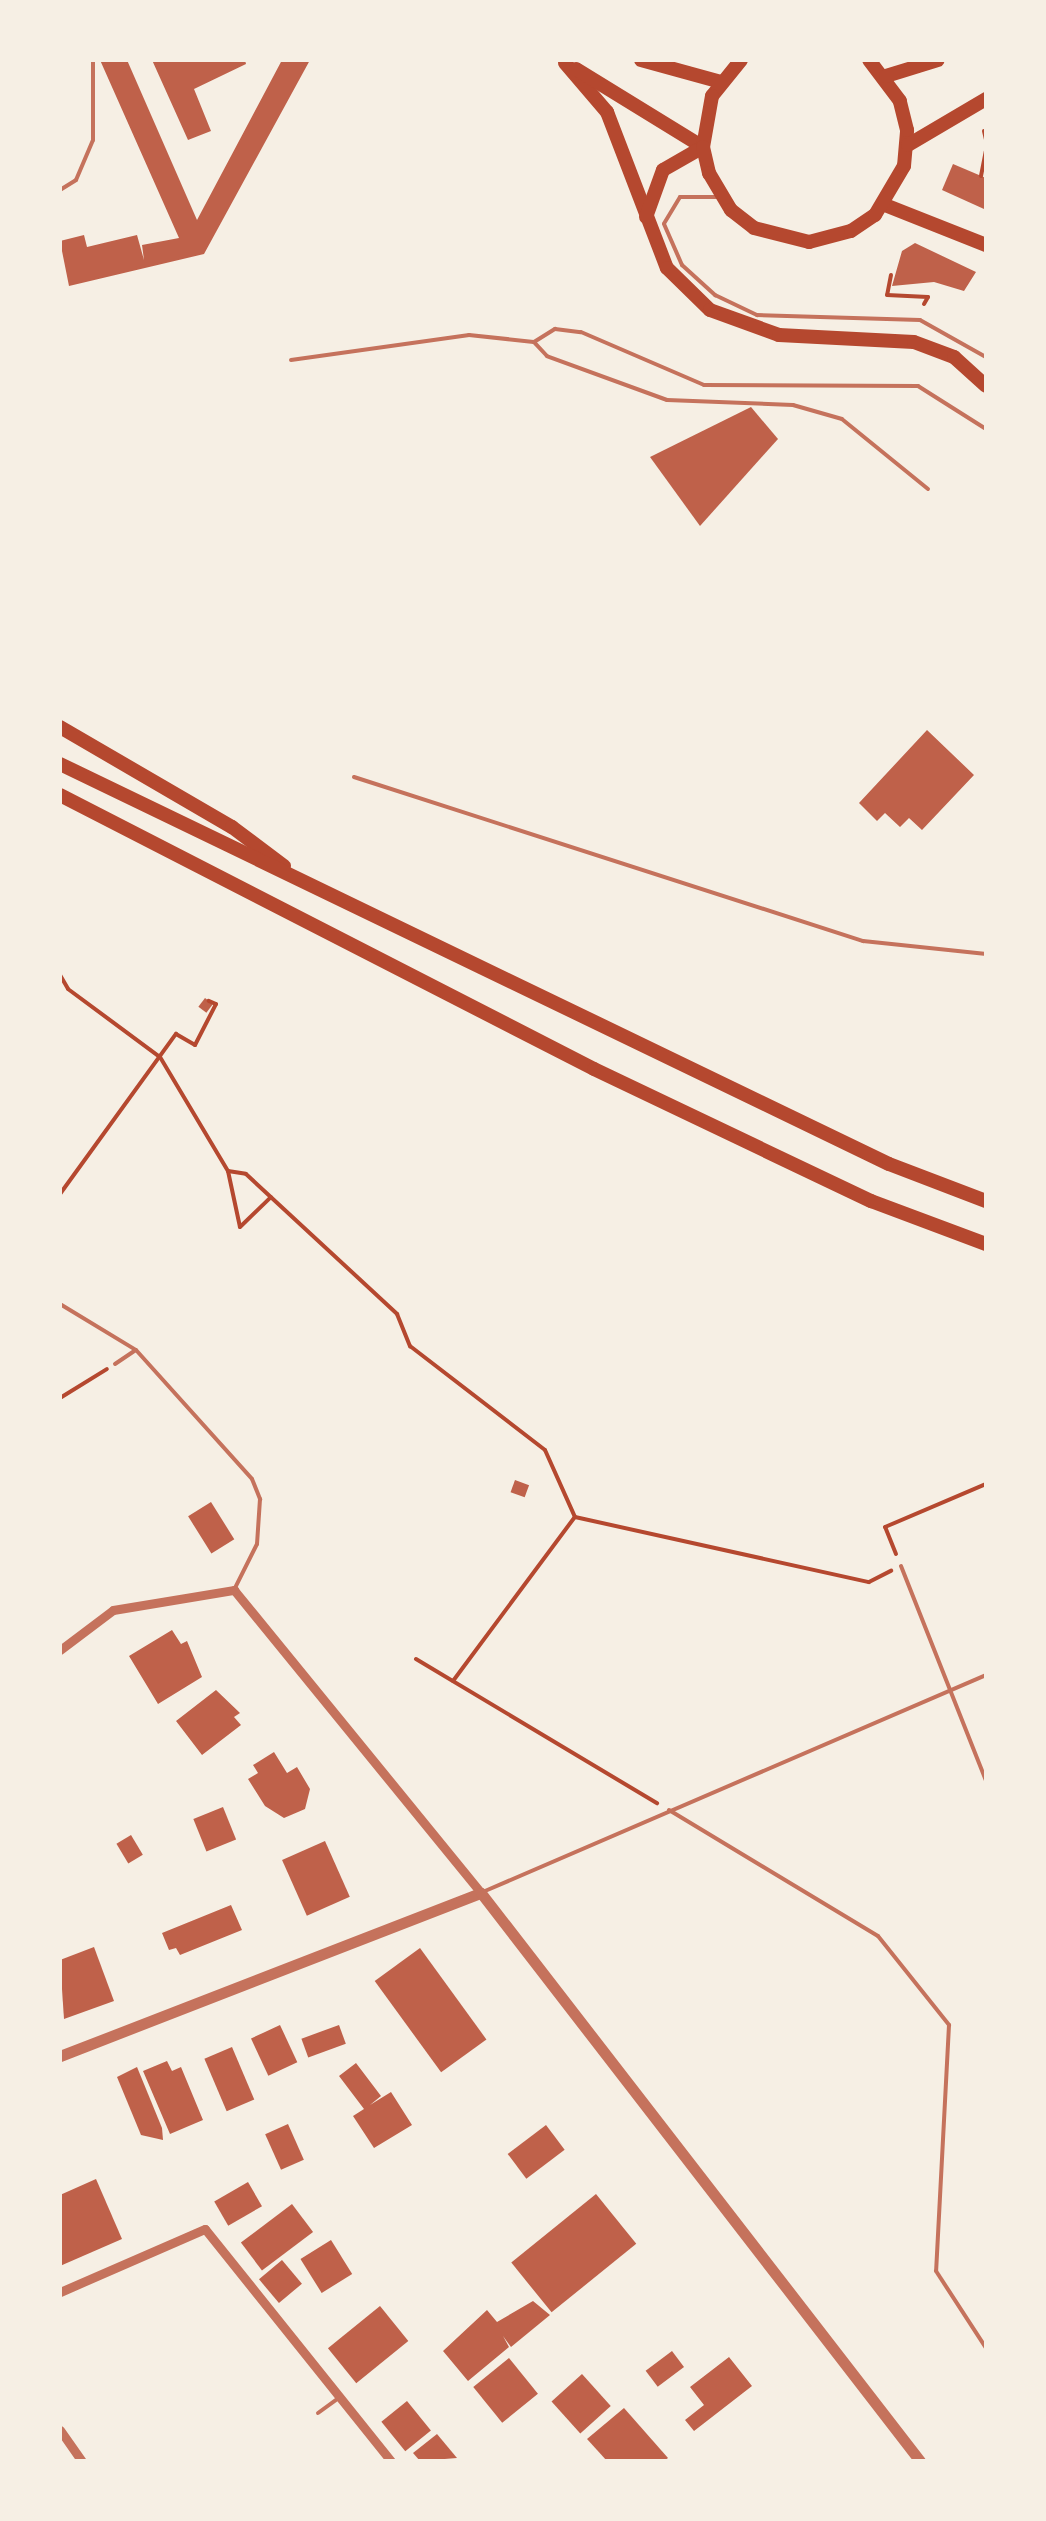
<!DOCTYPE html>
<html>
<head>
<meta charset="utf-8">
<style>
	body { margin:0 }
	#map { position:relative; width:1046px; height:2521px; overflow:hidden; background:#f6efe4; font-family:Roboto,sans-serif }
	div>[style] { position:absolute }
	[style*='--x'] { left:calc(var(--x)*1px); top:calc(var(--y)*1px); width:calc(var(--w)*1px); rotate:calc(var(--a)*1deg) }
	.building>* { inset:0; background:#bf614a; transform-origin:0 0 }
	.path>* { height:4px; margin:-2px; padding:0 2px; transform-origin:2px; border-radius:2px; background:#b5482f }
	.service>* { height:4px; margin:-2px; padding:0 2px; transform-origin:2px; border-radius:2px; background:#c5725c }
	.minor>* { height:9px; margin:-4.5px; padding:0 4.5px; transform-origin:4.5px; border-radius:4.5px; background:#c5725c }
	.tertiary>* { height:11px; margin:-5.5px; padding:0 5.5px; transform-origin:5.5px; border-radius:5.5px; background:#c5725c }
	.primary>* { height:14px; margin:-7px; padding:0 7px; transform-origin:7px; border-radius:7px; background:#b5482f }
	.trunk>* { height:14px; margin:-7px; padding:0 7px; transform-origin:7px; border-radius:7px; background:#b5482f }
	span { translate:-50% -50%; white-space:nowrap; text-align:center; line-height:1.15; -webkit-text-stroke:8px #f6efe4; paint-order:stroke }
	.frame { position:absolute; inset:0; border:62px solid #f6efe4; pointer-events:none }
</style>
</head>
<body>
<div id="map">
	<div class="building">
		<div style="clip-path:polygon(100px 60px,127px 60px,197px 220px,282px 60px,310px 60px,204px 254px,69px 286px,60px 241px,84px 235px,87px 247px,137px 235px,144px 260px,142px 245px,179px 238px)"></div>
		<div style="clip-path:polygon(152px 60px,245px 60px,246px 64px,194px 89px,211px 131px,188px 140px)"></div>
		<div style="clip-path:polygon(953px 164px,986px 178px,984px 209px,942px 190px)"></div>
		<div style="clip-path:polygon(915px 243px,976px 272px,964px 291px,934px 282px,892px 286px,902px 251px)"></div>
		<div style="clip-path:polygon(751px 407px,778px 439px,700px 526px,650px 457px)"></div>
		<div style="clip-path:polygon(927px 730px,974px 775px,922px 830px,909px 818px,900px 827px,885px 813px,877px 821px,859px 803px)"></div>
		<div style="left:205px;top:998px;width:10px;height:11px;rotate:37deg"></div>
		<div style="left:515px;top:1480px;width:15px;height:13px;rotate:20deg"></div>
		<div style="left:211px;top:1502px;width:44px;height:27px;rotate:58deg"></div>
		<div style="clip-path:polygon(172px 1630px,181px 1644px,187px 1641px,202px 1677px,158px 1704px,129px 1656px)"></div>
		<div style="clip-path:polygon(216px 1690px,240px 1713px,234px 1717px,241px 1725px,202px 1755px,176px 1721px)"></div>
		<div style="clip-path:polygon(274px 1752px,287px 1773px,297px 1767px,310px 1789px,305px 1809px,284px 1818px,265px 1806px,248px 1779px,258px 1773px,253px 1765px)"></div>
		<div style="left:223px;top:1807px;width:35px;height:32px;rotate:68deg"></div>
		<div style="left:131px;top:1835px;width:23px;height:17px;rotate:59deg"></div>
		<div style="left:325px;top:1841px;width:61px;height:47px;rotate:66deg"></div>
		<div style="clip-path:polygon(231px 1905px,242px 1930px,180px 1955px,176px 1948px,169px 1950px,162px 1933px)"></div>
		<div style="clip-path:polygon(94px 1947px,114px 2001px,64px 2019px,60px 1960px)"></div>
		<div style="left:420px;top:1948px;width:113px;height:56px;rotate:54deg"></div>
		<div style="left:280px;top:2025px;width:41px;height:32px;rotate:65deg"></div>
		<div style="left:339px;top:2025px;width:20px;height:40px;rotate:70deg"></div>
		<div style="left:232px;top:2047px;width:57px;height:30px;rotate:67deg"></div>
		<div style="clip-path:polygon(167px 2061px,172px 2071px,181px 2067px,203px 2120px,170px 2134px,143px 2071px)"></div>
		<div style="clip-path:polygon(356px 2063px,381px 2096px,370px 2105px,391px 2092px,412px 2125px,374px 2148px,353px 2116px,364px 2109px,339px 2076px)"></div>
		<div style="clip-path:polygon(137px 2067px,162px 2128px,163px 2140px,141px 2135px,117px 2077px)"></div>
		<div style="left:288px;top:2124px;width:39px;height:25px;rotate:66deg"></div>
		<div style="left:546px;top:2125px;width:31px;height:48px;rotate:53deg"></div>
		<div style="clip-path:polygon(96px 2179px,122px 2239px,60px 2266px,60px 2195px)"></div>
		<div style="left:248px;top:2182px;width:28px;height:39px;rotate:60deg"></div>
		<div style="left:596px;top:2194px;width:64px;height:109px;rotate:51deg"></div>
		<div style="left:292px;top:2204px;width:35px;height:64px;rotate:53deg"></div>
		<div style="left:331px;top:2240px;width:40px;height:36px;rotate:58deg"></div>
		<div style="left:282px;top:2260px;width:31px;height:30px;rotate:50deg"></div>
		<div style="clip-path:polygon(533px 2301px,550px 2315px,511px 2347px,503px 2336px,509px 2347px,468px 2381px,443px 2351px,487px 2310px,497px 2322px)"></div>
		<div style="left:380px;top:2306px;width:45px;height:67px;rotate:51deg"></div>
		<div style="left:672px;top:2351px;width:20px;height:33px;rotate:53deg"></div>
		<div style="clip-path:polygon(729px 2357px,752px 2386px,694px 2431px,685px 2420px,704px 2405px,690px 2387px)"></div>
		<div style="left:509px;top:2358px;width:46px;height:46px;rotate:51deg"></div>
		<div style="left:582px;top:2374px;width:43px;height:41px;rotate:48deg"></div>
		<div style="left:407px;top:2401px;width:38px;height:33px;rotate:51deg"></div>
		<div style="clip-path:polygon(624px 2408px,668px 2458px,664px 2461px,607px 2461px,587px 2439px)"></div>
		<div style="clip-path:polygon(437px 2434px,457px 2458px,420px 2461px,413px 2453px)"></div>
	</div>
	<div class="path">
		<div style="--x:984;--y:131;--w:9;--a:77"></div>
		<div style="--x:981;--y:176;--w:25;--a:-79"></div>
		<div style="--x:891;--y:275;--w:20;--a:101"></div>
		<div style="--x:887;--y:295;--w:41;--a:2.8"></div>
		<div style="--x:928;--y:297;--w:8;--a:120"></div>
		<div style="--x:60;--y:975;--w:16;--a:60"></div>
		<div style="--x:68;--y:989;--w:114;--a:36.5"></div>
		<div style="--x:160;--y:1057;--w:133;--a:59.2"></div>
		<div style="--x:228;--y:1171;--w:57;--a:77.9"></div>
		<div style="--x:240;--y:1227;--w:43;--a:-44.1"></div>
		<div style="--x:228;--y:1171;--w:18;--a:9"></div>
		<div style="--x:246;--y:1174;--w:206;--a:42.8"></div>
		<div style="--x:397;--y:1314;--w:35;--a:68"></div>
		<div style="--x:410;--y:1346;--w:170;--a:37.6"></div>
		<div style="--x:545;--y:1450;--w:73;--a:65.9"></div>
		<div style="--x:60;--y:1194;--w:198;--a:-54.1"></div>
		<div style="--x:176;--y:1034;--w:22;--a:30"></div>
		<div style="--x:195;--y:1045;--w:46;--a:-62.9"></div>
		<div style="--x:216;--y:1004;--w:8;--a:-157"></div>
		<div style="--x:60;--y:1398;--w:55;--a:-31.7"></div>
		<div style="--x:575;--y:1517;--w:301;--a:12.5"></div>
		<div style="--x:869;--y:1582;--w:25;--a:-27"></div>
		<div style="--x:896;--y:1554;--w:29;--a:-112"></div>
		<div style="--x:885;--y:1527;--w:110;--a:-23.1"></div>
		<div style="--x:416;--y:1659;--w:281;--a:30.9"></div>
		<div style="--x:453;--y:1681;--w:204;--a:-53.4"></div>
	</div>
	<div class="service">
		<div style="--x:60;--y:190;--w:19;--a:-32"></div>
		<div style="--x:76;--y:180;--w:43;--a:-67"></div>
		<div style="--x:93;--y:140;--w:80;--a:-90"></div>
		<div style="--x:717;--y:197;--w:37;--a:180"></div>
		<div style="--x:680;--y:197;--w:31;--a:121"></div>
		<div style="--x:664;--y:224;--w:45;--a:66.3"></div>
		<div style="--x:682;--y:265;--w:45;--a:42.3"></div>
		<div style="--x:715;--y:295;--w:47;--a:25.5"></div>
		<div style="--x:757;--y:315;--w:163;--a:1.8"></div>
		<div style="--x:920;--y:320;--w:76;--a:29.3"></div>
		<div style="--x:291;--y:360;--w:180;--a:-8"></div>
		<div style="--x:469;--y:335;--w:65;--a:6.1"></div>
		<div style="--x:928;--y:489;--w:111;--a:-140.9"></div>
		<div style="--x:842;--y:419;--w:51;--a:-164.1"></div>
		<div style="--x:793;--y:405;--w:126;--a:-177.7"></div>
		<div style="--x:667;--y:400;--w:128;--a:-159.9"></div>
		<div style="--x:547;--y:356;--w:19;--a:-133"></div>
		<div style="--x:534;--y:342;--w:25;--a:-32"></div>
		<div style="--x:555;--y:329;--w:26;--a:7"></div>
		<div style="--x:581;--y:332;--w:134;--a:23.3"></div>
		<div style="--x:704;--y:385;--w:214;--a:0.3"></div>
		<div style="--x:918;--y:386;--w:80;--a:32.3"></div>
		<div style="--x:354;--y:777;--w:535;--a:17.86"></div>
		<div style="--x:863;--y:941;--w:124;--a:6"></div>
		<div style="--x:60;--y:1304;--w:89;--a:31.2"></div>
		<div style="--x:136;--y:1350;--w:173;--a:48"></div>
		<div style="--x:252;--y:1479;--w:22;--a:68"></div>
		<div style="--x:260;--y:1499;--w:45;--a:93.8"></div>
		<div style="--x:257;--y:1544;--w:51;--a:116.6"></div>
		<div style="--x:115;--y:1364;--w:25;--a:-34"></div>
		<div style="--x:901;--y:1566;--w:231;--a:68.4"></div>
		<div style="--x:669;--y:1810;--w:244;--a:31.1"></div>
		<div style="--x:878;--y:1936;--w:114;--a:51.4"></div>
		<div style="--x:949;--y:2025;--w:246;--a:93"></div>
		<div style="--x:936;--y:2271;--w:92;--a:57"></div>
		<div style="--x:485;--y:1891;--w:546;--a:-23.32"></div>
		<div style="--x:318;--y:2413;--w:27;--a:-36"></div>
	</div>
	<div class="minor">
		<div style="--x:60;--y:1650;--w:66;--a:-37"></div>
		<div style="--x:113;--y:1610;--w:123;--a:-9.4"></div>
		<div style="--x:234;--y:1590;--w:391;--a:50.8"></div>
		<div style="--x:60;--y:2292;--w:158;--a:-23.5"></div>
		<div style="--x:205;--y:2229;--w:297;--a:51.3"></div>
		<div style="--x:60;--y:2430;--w:38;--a:55"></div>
	</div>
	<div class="tertiary">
		<div style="--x:60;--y:2056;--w:451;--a:-21.2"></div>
		<div style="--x:481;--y:1893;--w:718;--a:52.3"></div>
	</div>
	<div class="primary">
		<div style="--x:565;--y:63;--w:65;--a:49.4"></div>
		<div style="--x:607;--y:112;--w:167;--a:69"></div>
		<div style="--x:667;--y:268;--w:60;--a:44.3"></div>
		<div style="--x:710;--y:310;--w:73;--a:19.9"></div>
		<div style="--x:779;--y:335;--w:135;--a:3"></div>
		<div style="--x:914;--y:342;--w:43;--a:20.6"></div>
		<div style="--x:954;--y:357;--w:43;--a:42.2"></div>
		<div style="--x:576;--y:69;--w:149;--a:31.6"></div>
		<div style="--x:885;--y:205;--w:109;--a:21.6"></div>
		<div style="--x:646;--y:217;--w:50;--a:-70.1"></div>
		<div style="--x:663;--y:170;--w:46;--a:-29.9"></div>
		<div style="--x:60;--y:727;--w:199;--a:30.2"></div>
		<div style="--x:232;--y:827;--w:65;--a:36.9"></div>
		<div style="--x:60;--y:764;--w:920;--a:25.76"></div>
		<div style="--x:889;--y:1164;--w:104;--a:20.9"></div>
		<div style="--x:60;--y:795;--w:600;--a:27.16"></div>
		<div style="--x:594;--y:1069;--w:307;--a:25.5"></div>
		<div style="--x:871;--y:1201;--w:123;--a:20.5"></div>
	</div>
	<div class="trunk">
		<div style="--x:641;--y:60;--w:83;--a:15.4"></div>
		<div style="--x:741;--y:60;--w:46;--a:128.9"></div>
		<div style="--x:712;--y:96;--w:52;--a:100"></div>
		<div style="--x:703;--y:147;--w:27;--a:77"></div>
		<div style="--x:709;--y:173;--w:43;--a:59.3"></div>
		<div style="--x:731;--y:210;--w:29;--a:38"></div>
		<div style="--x:754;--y:228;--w:57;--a:14.3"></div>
		<div style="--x:809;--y:242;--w:43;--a:-14.7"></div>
		<div style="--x:851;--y:231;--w:29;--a:-34"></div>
		<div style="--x:875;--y:215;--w:57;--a:-59.4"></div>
		<div style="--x:904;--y:166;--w:36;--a:-85"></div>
		<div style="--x:907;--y:130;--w:30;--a:-104"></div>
		<div style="--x:900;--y:101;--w:51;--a:-127.1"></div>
		<div style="--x:886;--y:76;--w:54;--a:-17.1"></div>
		<div style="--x:908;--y:145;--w:91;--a:-30.5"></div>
	</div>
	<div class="frame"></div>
</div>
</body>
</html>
